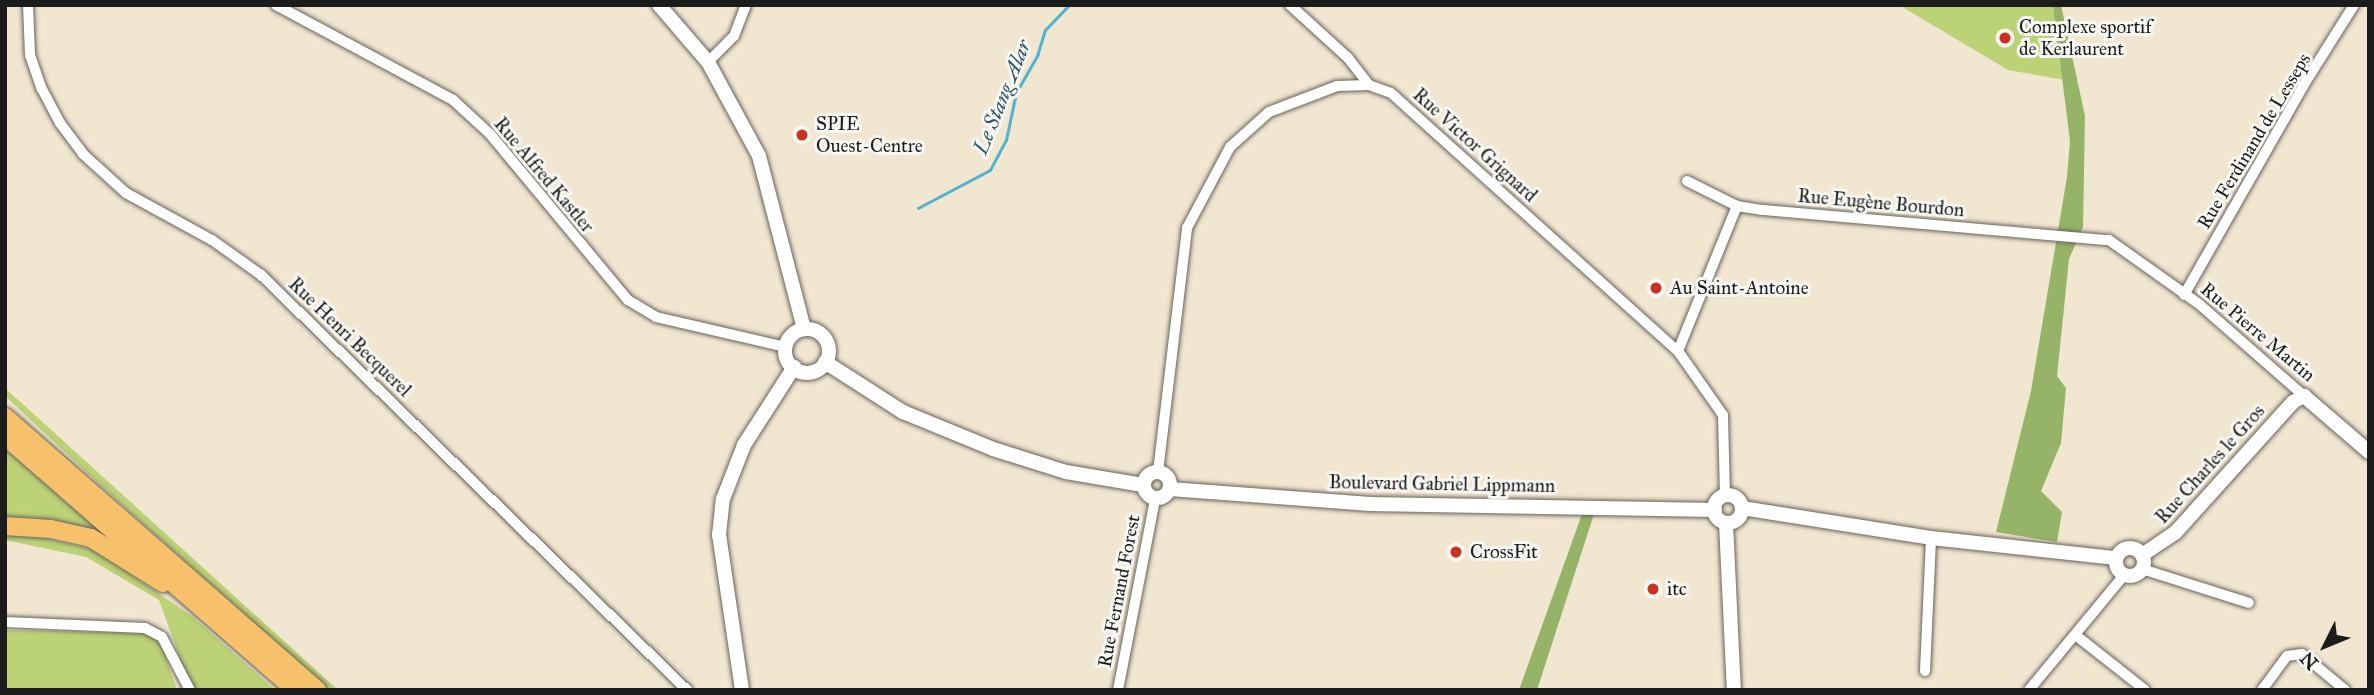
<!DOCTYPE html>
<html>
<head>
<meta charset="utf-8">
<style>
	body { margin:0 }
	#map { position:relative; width:2374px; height:695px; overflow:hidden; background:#f1e6d0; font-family:"IM FELL Great Primer",serif }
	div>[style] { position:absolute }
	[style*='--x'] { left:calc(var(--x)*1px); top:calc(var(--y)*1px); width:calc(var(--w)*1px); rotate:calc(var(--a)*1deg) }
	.green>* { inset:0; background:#bcd276 }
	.forest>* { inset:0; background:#95b467 }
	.stream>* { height:2.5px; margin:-1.25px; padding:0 1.25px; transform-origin:1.25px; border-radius:1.25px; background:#51b2cf }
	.roads { filter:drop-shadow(0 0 2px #67635b) drop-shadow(0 0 2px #67635b) }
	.minor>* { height:10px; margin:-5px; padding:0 5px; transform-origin:5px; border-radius:5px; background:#fff }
	.tertiary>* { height:14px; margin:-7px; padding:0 7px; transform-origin:7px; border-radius:7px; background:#fff }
	.tertiary>.ring { margin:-7px; padding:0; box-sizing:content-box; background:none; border:14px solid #fff; border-radius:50% }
	.trunk>* { height:18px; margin:-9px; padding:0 9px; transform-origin:9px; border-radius:9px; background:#f7c06b }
	.dots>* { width:19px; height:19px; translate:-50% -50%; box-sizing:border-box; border:4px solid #f6f6f2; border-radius:50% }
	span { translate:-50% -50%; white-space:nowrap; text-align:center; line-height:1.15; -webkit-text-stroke:6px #f6f6f2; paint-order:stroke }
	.poi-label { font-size:19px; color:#1c1c1c }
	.left { translate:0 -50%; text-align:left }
	.street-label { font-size:19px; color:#1c1c1c }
	.water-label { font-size:21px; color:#315864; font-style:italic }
	.frame { position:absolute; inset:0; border:7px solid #1c1c1c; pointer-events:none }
	.north { position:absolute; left:2290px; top:611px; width:70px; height:70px; -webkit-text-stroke:5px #f6f6f2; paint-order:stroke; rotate:227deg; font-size:19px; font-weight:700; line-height:28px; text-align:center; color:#1c1c1c }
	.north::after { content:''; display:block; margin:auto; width:24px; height:32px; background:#1c1c1c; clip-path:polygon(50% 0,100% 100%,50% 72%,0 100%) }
</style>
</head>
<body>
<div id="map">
	<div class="green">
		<div style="clip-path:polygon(1899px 5px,2053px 5px,2065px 80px,2008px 70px)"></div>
		<div style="clip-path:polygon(5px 388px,338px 690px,329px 690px,98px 483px,5px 396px)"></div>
		<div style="clip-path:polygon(5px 449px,107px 535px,104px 538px,5px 518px)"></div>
		<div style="clip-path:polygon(5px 534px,36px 536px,95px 550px,193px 617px,275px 690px,196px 690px,185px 672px,159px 600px,86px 557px,5px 540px)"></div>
		<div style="clip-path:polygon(5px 630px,147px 633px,160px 641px,177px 690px,5px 690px)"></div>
	</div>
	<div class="forest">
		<div style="clip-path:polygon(2053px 5px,2061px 5px,2085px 116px,2083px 227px,2069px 259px,2057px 376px,2066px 388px,2061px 443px,2041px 491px,2062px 512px,2057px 542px,1996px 532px,2031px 391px,2067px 177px,2070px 141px)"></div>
		<div style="clip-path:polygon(1582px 514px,1594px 514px,1537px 690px,1519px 690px)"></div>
	</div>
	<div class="stream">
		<div style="--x:918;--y:208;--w:81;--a:-27.8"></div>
		<div style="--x:990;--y:170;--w:34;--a:-62"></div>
		<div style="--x:1006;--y:140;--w:48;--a:-78"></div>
		<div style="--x:1016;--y:93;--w:43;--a:-60.4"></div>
		<div style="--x:1037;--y:56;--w:27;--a:-73"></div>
		<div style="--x:1045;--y:30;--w:35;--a:-46"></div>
	</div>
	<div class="roads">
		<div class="minor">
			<div style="--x:28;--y:5;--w:50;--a:87.7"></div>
			<div style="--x:30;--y:55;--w:36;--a:71"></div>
			<div style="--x:42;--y:89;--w:38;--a:62"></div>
			<div style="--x:60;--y:123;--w:39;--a:53"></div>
			<div style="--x:83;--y:154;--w:58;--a:42.2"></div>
			<div style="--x:126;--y:193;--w:98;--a:28.7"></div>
			<div style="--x:212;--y:240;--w:60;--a:35.5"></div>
			<div style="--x:261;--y:275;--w:595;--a:44.25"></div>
			<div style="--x:276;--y:5;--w:201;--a:28.2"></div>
			<div style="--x:453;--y:100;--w:50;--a:42.6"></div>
			<div style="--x:490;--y:134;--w:216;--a:50.3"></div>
			<div style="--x:628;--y:300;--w:33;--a:31"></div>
			<div style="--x:656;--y:317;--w:133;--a:13"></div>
			<div style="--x:1290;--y:5;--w:79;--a:42.4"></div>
			<div style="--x:1348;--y:58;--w:34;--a:52"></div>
			<div style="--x:708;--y:62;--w:37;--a:-45"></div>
			<div style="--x:734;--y:36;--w:33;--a:-69"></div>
			<div style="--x:1687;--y:181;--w:56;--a:26.6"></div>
			<div style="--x:1737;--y:206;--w:26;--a:9"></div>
			<div style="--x:1763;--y:210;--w:347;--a:5"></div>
			<div style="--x:2109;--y:240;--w:110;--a:35.4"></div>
			<div style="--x:2199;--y:304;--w:140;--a:41.2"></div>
			<div style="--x:2184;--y:295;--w:241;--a:-60.3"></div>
			<div style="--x:2303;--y:86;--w:96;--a:-57.8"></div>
			<div style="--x:1678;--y:351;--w:157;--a:-67.9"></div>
			<div style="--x:1158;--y:472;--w:246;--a:-83.2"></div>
			<div style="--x:1187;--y:228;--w:92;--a:-62"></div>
			<div style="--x:1230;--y:147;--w:52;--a:-41.9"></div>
			<div style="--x:1269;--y:112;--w:73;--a:-20.9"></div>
			<div style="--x:1337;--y:86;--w:32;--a:-2"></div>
			<div style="--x:1369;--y:85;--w:23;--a:20"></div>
			<div style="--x:1391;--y:93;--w:386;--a:42"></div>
			<div style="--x:1678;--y:351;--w:78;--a:54.9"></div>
			<div style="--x:1723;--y:415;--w:80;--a:88.6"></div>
			<div style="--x:2142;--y:569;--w:112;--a:17.6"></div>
			<div style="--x:5;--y:622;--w:140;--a:2.5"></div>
			<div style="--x:145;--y:628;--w:19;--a:28"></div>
			<div style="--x:162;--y:637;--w:60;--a:62.2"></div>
			<div style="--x:2078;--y:637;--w:85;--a:38.3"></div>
			<div style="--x:1925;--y:671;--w:133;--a:-87.4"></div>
			<div style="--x:1118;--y:690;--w:195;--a:-79"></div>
			<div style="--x:2029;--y:690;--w:149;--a:-50.4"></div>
			<div style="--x:2262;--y:690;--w:42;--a:-53.7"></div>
			<div style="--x:2287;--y:656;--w:15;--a:-8"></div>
			<div style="--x:2302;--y:654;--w:56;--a:39.9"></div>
		</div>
		<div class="tertiary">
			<div style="--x:659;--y:5;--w:75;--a:49.3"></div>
			<div style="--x:708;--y:62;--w:107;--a:61.5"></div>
			<div style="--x:759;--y:156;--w:179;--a:75.4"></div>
			<div class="ring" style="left:785px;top:329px;width:30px;height:30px"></div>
			<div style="--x:825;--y:362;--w:93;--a:32.7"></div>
			<div style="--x:903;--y:412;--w:97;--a:22.3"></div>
			<div style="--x:993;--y:449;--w:77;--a:17.5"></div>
			<div style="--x:1066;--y:472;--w:78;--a:9.6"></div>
			<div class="ring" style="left:1144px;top:472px;width:12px;height:12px"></div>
			<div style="--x:1170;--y:489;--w:201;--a:4.3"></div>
			<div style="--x:1370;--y:504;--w:345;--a:1"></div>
			<div class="ring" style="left:1714px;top:495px;width:14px;height:14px"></div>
			<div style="--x:1742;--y:508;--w:191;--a:9"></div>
			<div style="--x:1931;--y:538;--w:186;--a:6.2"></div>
			<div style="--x:1726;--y:523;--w:167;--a:87.3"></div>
			<div class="ring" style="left:2116px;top:548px;width:14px;height:14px"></div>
			<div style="--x:2142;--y:555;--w:40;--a:-34"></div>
			<div style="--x:2175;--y:533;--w:176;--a:-48"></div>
			<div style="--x:2293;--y:402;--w:13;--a:-29"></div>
			<div style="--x:2304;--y:396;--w:86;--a:40.7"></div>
			<div style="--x:742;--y:690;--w:157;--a:-98.4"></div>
			<div style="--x:719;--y:535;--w:36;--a:-84"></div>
			<div style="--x:723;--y:499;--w:58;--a:-68.7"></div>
			<div style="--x:744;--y:445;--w:93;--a:-57.3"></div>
		</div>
		<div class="trunk">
			<div style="--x:5;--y:417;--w:415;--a:41.2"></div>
			<div style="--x:5;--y:436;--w:386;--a:41.2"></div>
			<div style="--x:5;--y:526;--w:46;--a:3.7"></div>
			<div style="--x:51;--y:529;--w:41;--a:12.7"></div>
			<div style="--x:91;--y:538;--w:85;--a:32"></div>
		</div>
	</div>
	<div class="dots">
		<div style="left:2005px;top:38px;background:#c8321e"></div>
		<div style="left:802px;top:135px;background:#c8321e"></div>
		<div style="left:1656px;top:288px;background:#c8321e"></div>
		<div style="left:1456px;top:552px;background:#c8321e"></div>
		<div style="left:1653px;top:589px;background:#c8321e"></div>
	</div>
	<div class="poi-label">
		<span class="left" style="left:2019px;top:38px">Complexe sportif<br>de Kerlaurent</span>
		<span class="left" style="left:816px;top:135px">SPIE<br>Ouest-Centre</span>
		<span class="left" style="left:1670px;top:288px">Au Saint-Antoine</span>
		<span class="left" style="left:1470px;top:552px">CrossFit</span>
		<span class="left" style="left:1667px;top:589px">itc</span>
	</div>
	<div class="street-label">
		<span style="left:2254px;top:141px;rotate:-59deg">Rue Ferdinand de Lesseps</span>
		<span style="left:1475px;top:145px;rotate:42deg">Rue Victor Grignard</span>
		<span style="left:544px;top:175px;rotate:50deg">Rue Alfred Kastler</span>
		<span style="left:1881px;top:203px;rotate:5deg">Rue Eugène Bourdon</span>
		<span style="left:2258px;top:332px;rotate:40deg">Rue Pierre Martin</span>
		<span style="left:350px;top:337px;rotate:44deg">Rue Henri Becquerel</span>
		<span style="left:2210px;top:464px;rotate:-48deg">Rue Charles le Gros</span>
		<span style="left:1442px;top:484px;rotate:1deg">Boulevard Gabriel Lippmann</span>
		<span style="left:1119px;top:591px;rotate:-79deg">Rue Fernand Forest</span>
	</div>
	<div class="water-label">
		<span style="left:1002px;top:97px;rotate:-68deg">Le Stang Alar</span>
	</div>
	<div class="frame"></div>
	<div class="north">N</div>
</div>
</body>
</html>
